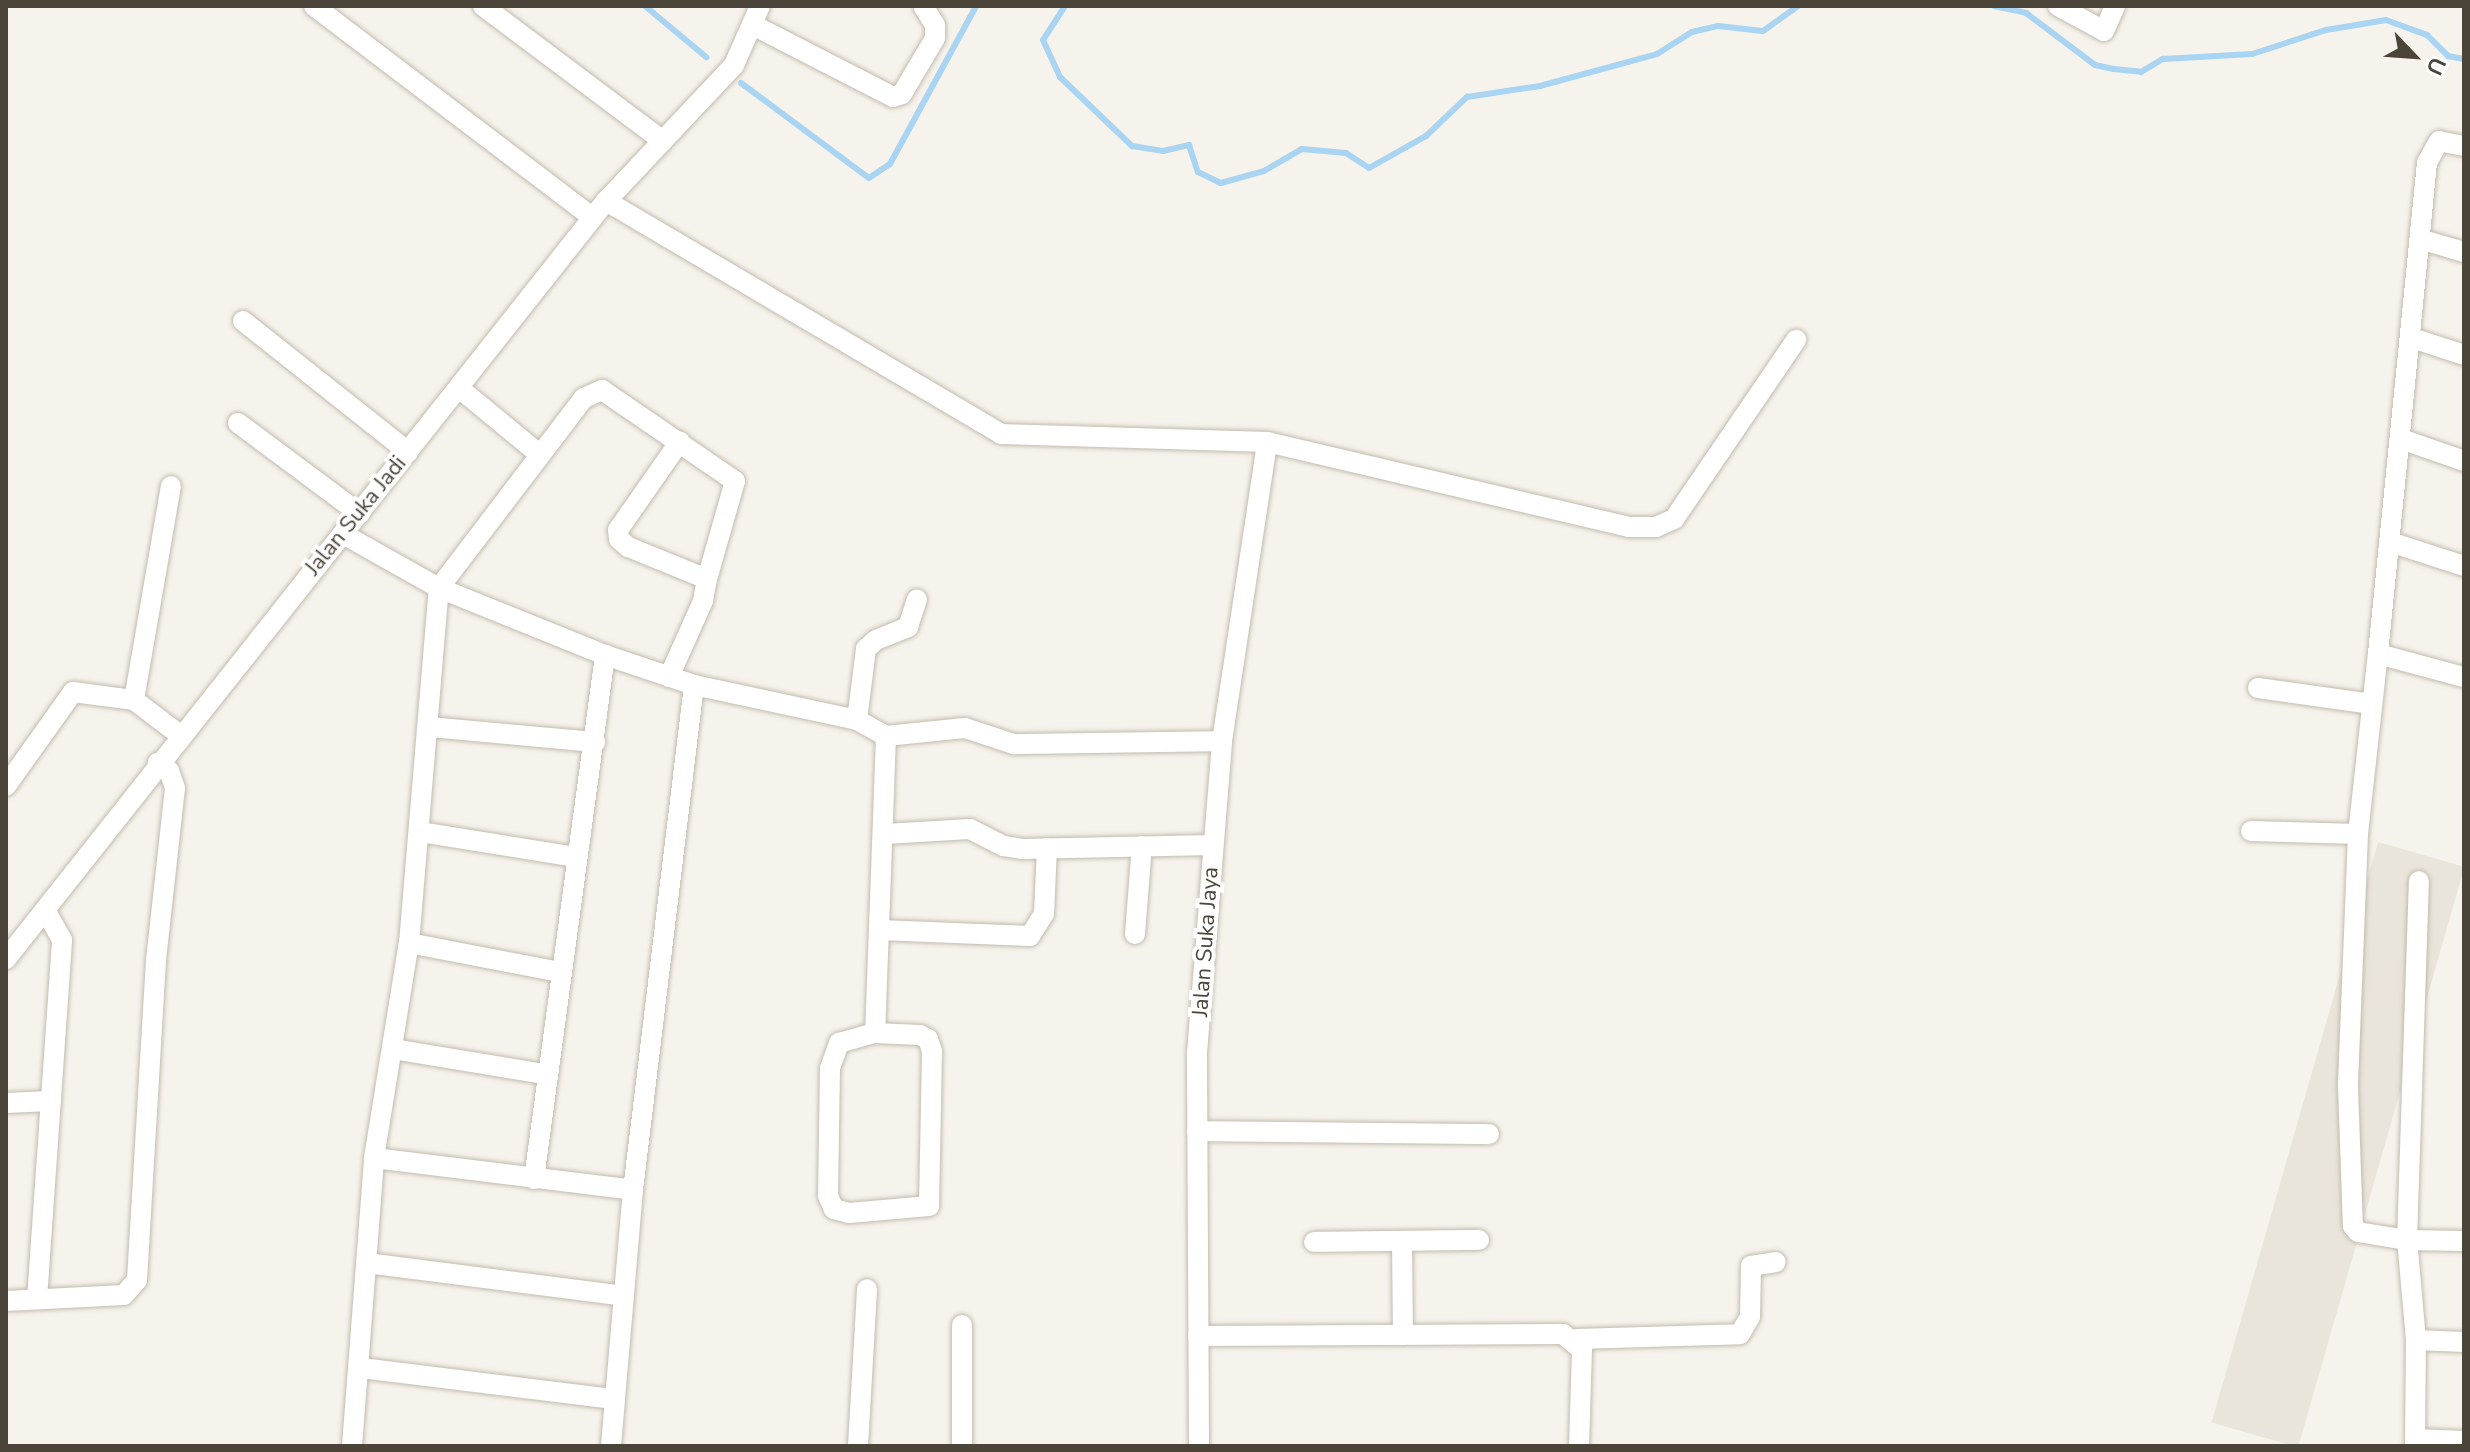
<!DOCTYPE html>
<html>
<head>
<meta charset="utf-8">
<style>
	body { margin:0 }
	#map { position:relative; width:2470px; height:1452px; overflow:hidden; background:#f6f3ec; font-family:"Nunito Sans",sans-serif }
	div>[style] { position:absolute }
	[style*='--x'] { left:calc(var(--x)*1px); top:calc(var(--y)*1px); width:calc(var(--w)*1px); rotate:calc(var(--a)*1deg) }
	.residential>* { inset:0; background:#eae5da; transform-origin:0 0 }
	.stream>* { height:6px; margin:-3px; padding:0 3px; transform-origin:3px; border-radius:3px; background:#a9d4f2 }
	.roads { filter:drop-shadow(0 0 2px #c2bbae) drop-shadow(0 0 2px #c2bbae) }
	.minor>* { height:20px; margin:-10px; padding:0 10px; transform-origin:10px; border-radius:10px; background:#fff }
	span { translate:-50% -50%; white-space:nowrap; text-align:center; line-height:1.15; -webkit-text-stroke:8px #fff; paint-order:stroke }
	.street-label { font-size:22px; color:#4b4439 }
	.frame { position:absolute; inset:0; border:8px solid #4b4439; pointer-events:none }
	.north { position:absolute; left:2374px; top:16px; width:80px; height:80px; -webkit-text-stroke:6px #fff; paint-order:stroke; rotate:115deg; font-size:22px; font-weight:700; line-height:32px; text-align:center; color:#4b4439 }
	.north::after { content:''; display:block; margin:auto; width:28px; height:36px; background:#4b4439; clip-path:polygon(50% 0,100% 100%,50% 72%,0 100%) }
</style>
</head>
<body>
<div id="map">
	<div class="residential">
		<div style="left:2378px;top:842px;width:90px;height:604px;rotate:16deg"></div>
	</div>
	<div class="stream">
		<div style="--x:645;--y:6;--w:80;--a:39.9"></div>
		<div style="--x:1065;--y:6;--w:40;--a:122.9"></div>
		<div style="--x:1043;--y:40;--w:41;--a:65.3"></div>
		<div style="--x:1060;--y:77;--w:100;--a:43.8"></div>
		<div style="--x:1132;--y:146;--w:31;--a:9"></div>
		<div style="--x:1163;--y:151;--w:27;--a:-13"></div>
		<div style="--x:1189;--y:145;--w:28;--a:72"></div>
		<div style="--x:1198;--y:172;--w:25;--a:26"></div>
		<div style="--x:1221;--y:183;--w:45;--a:-15.6"></div>
		<div style="--x:1264;--y:171;--w:44;--a:-30.1"></div>
		<div style="--x:1302;--y:149;--w:44;--a:5.2"></div>
		<div style="--x:1346;--y:153;--w:27;--a:33"></div>
		<div style="--x:1369;--y:168;--w:65;--a:-29.3"></div>
		<div style="--x:1426;--y:136;--w:57;--a:-43.6"></div>
		<div style="--x:1467;--y:97;--w:74;--a:-8.6"></div>
		<div style="--x:1540;--y:86;--w:121;--a:-15.3"></div>
		<div style="--x:1657;--y:54;--w:41;--a:-32.2"></div>
		<div style="--x:1692;--y:32;--w:27;--a:-13"></div>
		<div style="--x:1718;--y:26;--w:45;--a:6.3"></div>
		<div style="--x:1763;--y:31;--w:43;--a:-35.5"></div>
		<div style="--x:1994;--y:6;--w:33;--a:12"></div>
		<div style="--x:2026;--y:13;--w:86;--a:37"></div>
		<div style="--x:2095;--y:65;--w:19;--a:12"></div>
		<div style="--x:2114;--y:69;--w:27;--a:6"></div>
		<div style="--x:2141;--y:72;--w:26;--a:-31"></div>
		<div style="--x:2163;--y:59;--w:89;--a:-3.2"></div>
		<div style="--x:2252;--y:54;--w:78;--a:-18"></div>
		<div style="--x:2326;--y:30;--w:61;--a:-9.5"></div>
		<div style="--x:2386;--y:20;--w:44;--a:20.1"></div>
		<div style="--x:2427;--y:35;--w:30;--a:45"></div>
		<div style="--x:2448;--y:56;--w:16;--a:11"></div>
		<div style="--x:741;--y:83;--w:159;--a:36.6"></div>
		<div style="--x:869;--y:178;--w:25;--a:-34"></div>
		<div style="--x:890;--y:164;--w:180;--a:-61.4"></div>
	</div>
	<div class="roads">
		<div class="minor">
			<div style="--x:314;--y:6;--w:350;--a:37.2"></div>
			<div style="--x:483;--y:6;--w:225;--a:36.9"></div>
			<div style="--x:2058;--y:6;--w:52;--a:28.5"></div>
			<div style="--x:2104;--y:31;--w:27;--a:-66"></div>
			<div style="--x:753;--y:25;--w:157;--a:27.2"></div>
			<div style="--x:893;--y:97;--w:9;--a:-18"></div>
			<div style="--x:902;--y:94;--w:65;--a:-59.5"></div>
			<div style="--x:935;--y:38;--w:13;--a:-90"></div>
			<div style="--x:935;--y:25;--w:22;--a:-122"></div>
			<div style="--x:2464;--y:146;--w:25;--a:-169"></div>
			<div style="--x:2439;--y:141;--w:25;--a:119"></div>
			<div style="--x:2427;--y:163;--w:493;--a:95.7"></div>
			<div style="--x:2378;--y:654;--w:89;--a:15"></div>
			<div style="--x:606;--y:201;--w:459;--a:30.5"></div>
			<div style="--x:1001;--y:434;--w:266;--a:1.7"></div>
			<div style="--x:1267;--y:442;--w:371;--a:13.2"></div>
			<div style="--x:1628;--y:527;--w:28;--a:0"></div>
			<div style="--x:1656;--y:527;--w:20;--a:-24"></div>
			<div style="--x:1674;--y:519;--w:217;--a:-55.7"></div>
			<div style="--x:2423;--y:240;--w:43;--a:16.3"></div>
			<div style="--x:243;--y:321;--w:211;--a:38.4"></div>
			<div style="--x:2412;--y:338;--w:55;--a:18.1"></div>
			<div style="--x:459;--y:388;--w:104;--a:39.5"></div>
			<div style="--x:238;--y:423;--w:152;--a:36.7"></div>
			<div style="--x:2401;--y:439;--w:67;--a:19.2"></div>
			<div style="--x:343;--y:534;--w:110;--a:29.4"></div>
			<div style="--x:439;--y:588;--w:179;--a:22"></div>
			<div style="--x:605;--y:655;--w:94;--a:18.6"></div>
			<div style="--x:694;--y:685;--w:167;--a:12.1"></div>
			<div style="--x:857;--y:720;--w:33;--a:29"></div>
			<div style="--x:886;--y:736;--w:297;--a:92.1"></div>
			<div style="--x:875;--y:1033;--w:45;--a:2.5"></div>
			<div style="--x:920;--y:1035;--w:9;--a:27"></div>
			<div style="--x:928;--y:1039;--w:13;--a:72"></div>
			<div style="--x:932;--y:1051;--w:155;--a:91.1"></div>
			<div style="--x:929;--y:1206;--w:80;--a:175"></div>
			<div style="--x:849;--y:1213;--w:16;--a:-165"></div>
			<div style="--x:834;--y:1209;--w:14;--a:-115"></div>
			<div style="--x:828;--y:1196;--w:128;--a:-89.1"></div>
			<div style="--x:830;--y:1068;--w:27;--a:-70"></div>
			<div style="--x:839;--y:1043;--w:37;--a:-16"></div>
			<div style="--x:2390;--y:542;--w:78;--a:18"></div>
			<div style="--x:669;--y:677;--w:83;--a:-65.9"></div>
			<div style="--x:703;--y:601;--w:22;--a:-80"></div>
			<div style="--x:707;--y:579;--w:85;--a:-157.9"></div>
			<div style="--x:628;--y:547;--w:12;--a:-138"></div>
			<div style="--x:619;--y:539;--w:9;--a:-96"></div>
			<div style="--x:618;--y:530;--w:108;--a:-55.1"></div>
			<div style="--x:2258;--y:688;--w:115;--a:8"></div>
			<div style="--x:134;--y:700;--w:217;--a:-80.2"></div>
			<div style="--x:857;--y:720;--w:72;--a:-82.8"></div>
			<div style="--x:866;--y:649;--w:13;--a:-42"></div>
			<div style="--x:876;--y:640;--w:35;--a:-22"></div>
			<div style="--x:908;--y:627;--w:29;--a:-72"></div>
			<div style="--x:430;--y:727;--w:166;--a:5.2"></div>
			<div style="--x:886;--y:736;--w:79;--a:-5.8"></div>
			<div style="--x:965;--y:728;--w:52;--a:18.1"></div>
			<div style="--x:1014;--y:744;--w:208;--a:-0.8"></div>
			<div style="--x:6;--y:786;--w:115;--a:-54.5"></div>
			<div style="--x:73;--y:692;--w:62;--a:7.5"></div>
			<div style="--x:134;--y:700;--w:58;--a:37.3"></div>
			<div style="--x:2251;--y:831;--w:107;--a:1.6"></div>
			<div style="--x:2358;--y:834;--w:181;--a:-83.7"></div>
			<div style="--x:420;--y:832;--w:158;--a:9.1"></div>
			<div style="--x:885;--y:834;--w:85;--a:-3.4"></div>
			<div style="--x:970;--y:829;--w:38;--a:27"></div>
			<div style="--x:1004;--y:846;--w:18;--a:9"></div>
			<div style="--x:1022;--y:849;--w:191;--a:-1.2"></div>
			<div style="--x:2358;--y:834;--w:252;--a:92.3"></div>
			<div style="--x:2348;--y:1086;--w:140;--a:88"></div>
			<div style="--x:2353;--y:1226;--w:8;--a:50"></div>
			<div style="--x:2358;--y:1232;--w:50;--a:9.3"></div>
			<div style="--x:2407;--y:1240;--w:57;--a:1"></div>
			<div style="--x:879;--y:930;--w:151;--a:2.3"></div>
			<div style="--x:1030;--y:936;--w:26;--a:-58"></div>
			<div style="--x:1044;--y:914;--w:66;--a:-87.4"></div>
			<div style="--x:1135;--y:934;--w:88;--a:-85.5"></div>
			<div style="--x:409;--y:943;--w:153;--a:10.9"></div>
			<div style="--x:6;--y:959;--w:967;--a:-51.64"></div>
			<div style="--x:606;--y:201;--w:187;--a:-46.7"></div>
			<div style="--x:734;--y:65;--w:64;--a:-66.2"></div>
			<div style="--x:393;--y:1049;--w:153;--a:9.4"></div>
			<div style="--x:6;--y:1103;--w:45;--a:-2.5"></div>
			<div style="--x:1197;--y:1131;--w:292;--a:0.6"></div>
			<div style="--x:374;--y:1158;--w:218;--a:-80.8"></div>
			<div style="--x:409;--y:943;--w:356;--a:-85.2"></div>
			<div style="--x:439;--y:588;--w:239;--a:-52.7"></div>
			<div style="--x:584;--y:398;--w:20;--a:-24"></div>
			<div style="--x:602;--y:390;--w:161;--a:34.4"></div>
			<div style="--x:735;--y:481;--w:102;--a:105.9"></div>
			<div style="--x:534;--y:1179;--w:529;--a:-82.28"></div>
			<div style="--x:1402;--y:1241;--w:94;--a:89.4"></div>
			<div style="--x:1314;--y:1242;--w:165;--a:-0.7"></div>
			<div style="--x:367;--y:1263;--w:259;--a:7.3"></div>
			<div style="--x:37;--y:1299;--w:360;--a:-86"></div>
			<div style="--x:62;--y:940;--w:35;--a:-119"></div>
			<div style="--x:6;--y:1301;--w:118;--a:-2.9"></div>
			<div style="--x:124;--y:1295;--w:20;--a:-49"></div>
			<div style="--x:137;--y:1280;--w:321;--a:-86.6"></div>
			<div style="--x:156;--y:960;--w:173;--a:-83.7"></div>
			<div style="--x:175;--y:788;--w:18;--a:-109"></div>
			<div style="--x:169;--y:771;--w:14;--a:-144"></div>
			<div style="--x:1198;--y:1336;--w:365;--a:-0.3"></div>
			<div style="--x:1563;--y:1334;--w:25;--a:40"></div>
			<div style="--x:1582;--y:1350;--w:96;--a:91.8"></div>
			<div style="--x:1576;--y:1339;--w:164;--a:-1.7"></div>
			<div style="--x:1740;--y:1334;--w:20;--a:-60"></div>
			<div style="--x:1750;--y:1317;--w:51;--a:-88.9"></div>
			<div style="--x:1751;--y:1266;--w:25;--a:-9"></div>
			<div style="--x:2416;--y:1340;--w:48;--a:2.4"></div>
			<div style="--x:361;--y:1368;--w:253;--a:7"></div>
			<div style="--x:2416;--y:1439;--w:48;--a:2.4"></div>
			<div style="--x:352;--y:1446;--w:289;--a:-85.6"></div>
			<div style="--x:374;--y:1158;--w:261;--a:7"></div>
			<div style="--x:611;--y:1446;--w:257;--a:-85.1"></div>
			<div style="--x:633;--y:1190;--w:509;--a:-83.11"></div>
			<div style="--x:858;--y:1446;--w:157;--a:-86.7"></div>
			<div style="--x:962;--y:1446;--w:121;--a:-90"></div>
			<div style="--x:1199;--y:1446;--w:393;--a:-90.3"></div>
			<div style="--x:1197;--y:1053;--w:313;--a:-85.4"></div>
			<div style="--x:1222;--y:741;--w:302;--a:-81.4"></div>
			<div style="--x:2415;--y:1446;--w:106;--a:-89.5"></div>
			<div style="--x:2416;--y:1340;--w:100;--a:-95.1"></div>
			<div style="--x:2407;--y:1240;--w:359;--a:-88.1"></div>
		</div>
	</div>
	<div class="street-label">
		<span style="left:356px;top:516px;rotate:-51deg">Jalan Suka Jadi</span>
		<span style="left:1206px;top:942px;rotate:-86deg">Jalan Suka Jaya</span>
	</div>
	<div class="frame"></div>
	<div class="north">U</div>
</div>
</body>
</html>
